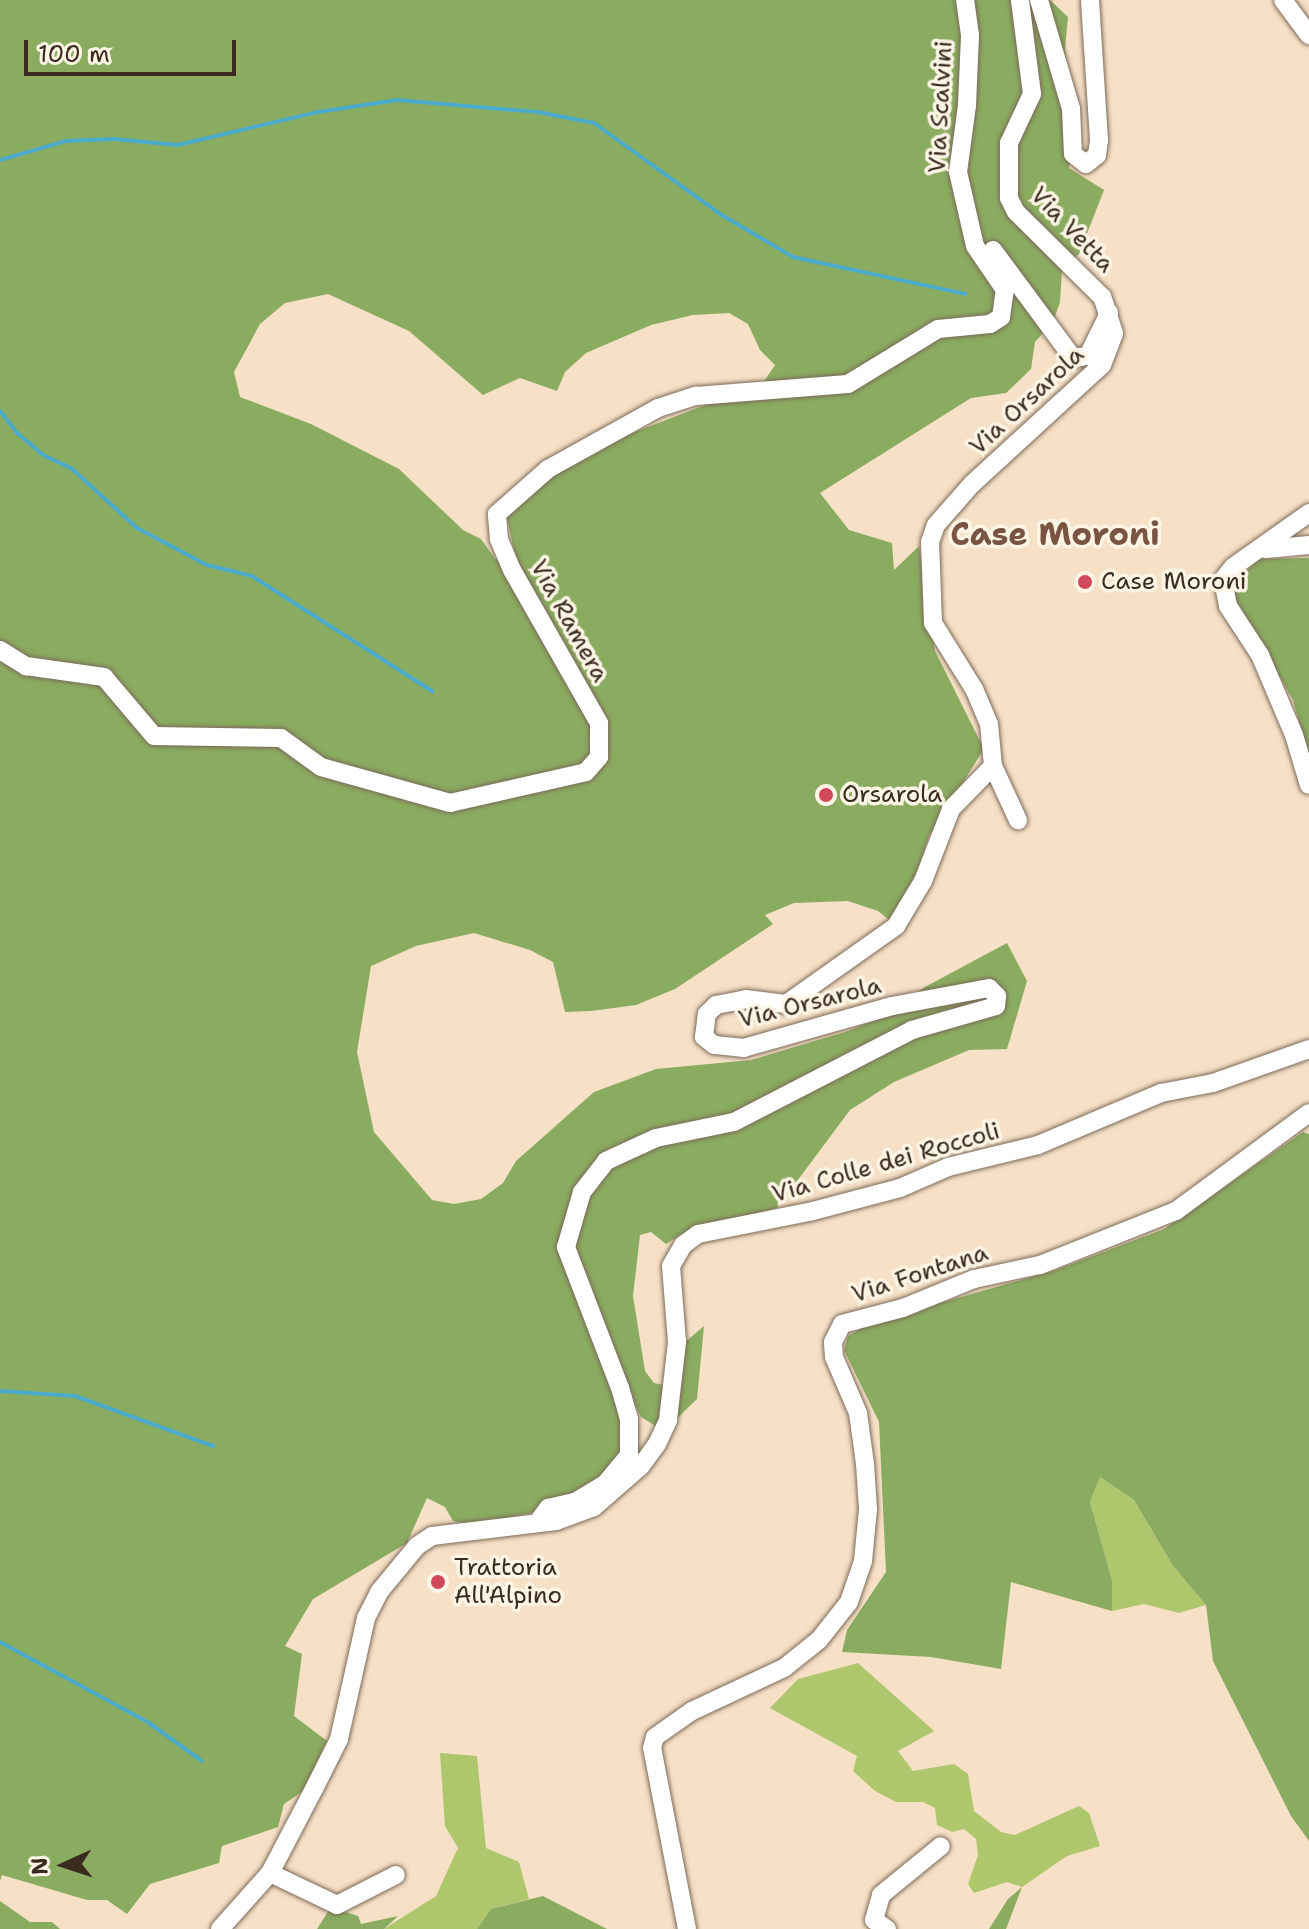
<!DOCTYPE html>
<html>
<head>
<meta charset="utf-8">
<style>
	body { margin:0 }
	#map { position:relative; width:1309px; height:1929px; overflow:hidden; background:#f6e0c6; font-family:"Shantell Sans",sans-serif }
	div>[style] { position:absolute }
	[style*='--x'] { left:calc(var(--x)*1px); top:calc(var(--y)*1px); width:calc(var(--w)*1px); rotate:calc(var(--a)*1deg) }
	.green>* { inset:0; background:#aec76d }
	.forest>* { inset:0; background:#8aac60 }
	.stream>* { height:4px; margin:-2px; padding:0 2px; transform-origin:2px; border-radius:2px; background:#4caacb }
	.roads { filter:drop-shadow(0 0 2px #7c6a59) drop-shadow(0 0 2px #7c6a59) }
	.minor>* { height:18px; margin:-9px; padding:0 9px; transform-origin:9px; border-radius:9px; background:#fff }
	.dots>* { width:22px; height:22px; translate:-50% -50%; box-sizing:border-box; border:4px solid #fcf5e5; border-radius:50% }
	span { translate:-50% -50%; white-space:nowrap; text-align:center; line-height:1.15; -webkit-text-stroke:7px #fcf5e5; paint-order:stroke }
	.street-label { font-size:24px; color:#3b2a1e }
	.poi-label { font-size:24px; color:#3b2a1e }
	.left { translate:0 -50%; text-align:left }
	.district-label { font-size:32px; color:#7a5442; font-weight:700 }
	.north { position:absolute; left:24px; top:1825px; width:80px; height:80px; -webkit-text-stroke:6px #fcf5e5; paint-order:stroke; rotate:267deg; font-size:22px; font-weight:700; line-height:32px; text-align:center; color:#3b2a1e }
	.north::after { content:''; display:block; margin:auto; width:28px; height:36px; background:#3b2a1e; clip-path:polygon(50% 0,100% 100%,50% 72%,0 100%) }
	.scale { position:absolute; left:24px; top:40px; width:212px; height:36px; box-sizing:border-box; border:4px solid #3b2a1e; border-top:0; padding-left:10px; font-size:24px; line-height:28px; white-space:nowrap; color:#3b2a1e; -webkit-text-stroke:6px #fcf5e5; paint-order:stroke }
</style>
</head>
<body>
<div id="map">
	<div class="green">
		<div style="clip-path:polygon(1100px 1477px,1134px 1500px,1173px 1566px,1206px 1605px,1179px 1613px,1144px 1604px,1112px 1611px,1112px 1580px,1090px 1502px)"></div>
		<div style="clip-path:polygon(858px 1663px,934px 1731px,898px 1751px,913px 1771px,954px 1764px,968px 1774px,974px 1811px,1001px 1832px,1015px 1835px,1079px 1806px,1089px 1813px,1100px 1846px,1067px 1856px,1022px 1887px,1007px 1882px,974px 1893px,968px 1884px,978px 1855px,976px 1839px,964px 1829px,952px 1832px,937px 1825px,935px 1808px,923px 1802px,896px 1802px,875px 1791px,853px 1771px,857px 1756px,770px 1708px,798px 1679px)"></div>
		<div style="clip-path:polygon(440px 1753px,477px 1756px,486px 1848px,519px 1862px,529px 1899px,491px 1909px,477px 1929px,384px 1929px,436px 1896px,458px 1848px,445px 1826px)"></div>
	</div>
	<div class="forest">
		<div style="clip-path:polygon(evenodd,0 0,1050px 0,1068px 17px,1065px 49px,1073px 149px,1069px 168px,1104px 190px,1079px 254px,1062px 270px,1060px 302px,1053px 322px,1035px 342px,1031px 369px,1006px 393px,971px 398px,820px 493px,849px 530px,892px 543px,894px 570px,919px 546px,935px 651px,984px 749px,929px 836px,903px 918px,892px 922px,878px 911px,848px 901px,794px 903px,765px 915px,773px 924px,675px 989px,636px 1005px,591px 1011px,565px 1012px,553px 962px,530px 950px,474px 933px,416px 946px,371px 966px,357px 1052px,374px 1132px,432px 1200px,454px 1204px,481px 1199px,503px 1183px,516px 1161px,594px 1092px,656px 1069px,751px 1060px,845px 1032px,884px 1017px,925px 987px,1007px 943px,1027px 981px,1007px 1049px,969px 1050px,894px 1082px,850px 1110px,777px 1208px,682px 1234px,666px 1244px,651px 1232px,640px 1235px,633px 1296px,645px 1371px,654px 1383px,668px 1386px,684px 1343px,704px 1326px,697px 1399px,664px 1431px,641px 1417px,628px 1391px,627px 1448px,604px 1477px,549px 1509px,474px 1525px,453px 1521px,445px 1507px,427px 1498px,407px 1543px,313px 1599px,285px 1646px,302px 1654px,294px 1716px,327px 1741px,303px 1791px,284px 1804px,278px 1827px,222px 1846px,219px 1863px,150px 1884px,127px 1914px,107px 1900px,87px 1900px,2px 1875px,0 1881px,0 0,328px 294px,409px 331px,483px 395px,520px 378px,557px 391px,565px 372px,586px 353px,651px 325px,693px 315px,729px 313px,748px 324px,760px 350px,775px 365px,763px 383px,590px 449px,506px 512px,514px 551px,496px 560px,481px 539px,463px 530px,399px 469px,311px 424px,240px 397px,234px 372px,260px 324px,285px 303px,328px 294px)"></div>
		<div style="clip-path:polygon(1309px 558px,1309px 756px,1293px 700px,1236px 601px,1232px 584px,1259px 559px)"></div>
		<div style="clip-path:polygon(1303px 1132px,1309px 1134px,1309px 1841px,1291px 1816px,1213px 1661px,1206px 1605px,1173px 1566px,1134px 1500px,1100px 1477px,1090px 1502px,1112px 1580px,1112px 1611px,1011px 1582px,1001px 1669px,931px 1657px,842px 1652px,847px 1630px,886px 1572px,879px 1422px,844px 1350px,848px 1336px,870px 1323px,1056px 1270px,1164px 1229px)"></div>
		<div style="clip-path:polygon(1022px 1887px,1006px 1929px,989px 1929px,1008px 1899px)"></div>
		<div style="clip-path:polygon(543px 1896px,607px 1929px,477px 1929px,491px 1909px)"></div>
		<div style="clip-path:polygon(0 1901px,30px 1922px,52px 1922px,60px 1929px,0 1929px)"></div>
		<div style="clip-path:polygon(331px 1907px,358px 1916px,361px 1924px,398px 1916px,384px 1929px,317px 1929px)"></div>
	</div>
	<div class="stream">
		<div style="--x:0;--y:160;--w:69;--a:-16.1"></div>
		<div style="--x:66;--y:141;--w:48;--a:-2.4"></div>
		<div style="--x:114;--y:139;--w:64;--a:5.4"></div>
		<div style="--x:178;--y:145;--w:144;--a:-13.3"></div>
		<div style="--x:318;--y:112;--w:80;--a:-8.6"></div>
		<div style="--x:397;--y:100;--w:142;--a:4.9"></div>
		<div style="--x:538;--y:112;--w:57;--a:11.1"></div>
		<div style="--x:594;--y:123;--w:155;--a:35.8"></div>
		<div style="--x:720;--y:214;--w:85;--a:30.5"></div>
		<div style="--x:793;--y:257;--w:176;--a:12.1"></div>
		<div style="--x:0;--y:411;--w:28;--a:52"></div>
		<div style="--x:17;--y:433;--w:34;--a:40"></div>
		<div style="--x:43;--y:455;--w:31;--a:25"></div>
		<div style="--x:71;--y:468;--w:89;--a:42.3"></div>
		<div style="--x:137;--y:528;--w:79;--a:27.9"></div>
		<div style="--x:207;--y:565;--w:46;--a:13.7"></div>
		<div style="--x:252;--y:576;--w:214;--a:32.6"></div>
		<div style="--x:0;--y:1391;--w:75;--a:3.8"></div>
		<div style="--x:75;--y:1396;--w:147;--a:19.9"></div>
		<div style="--x:0;--y:1642;--w:170;--a:28.5"></div>
		<div style="--x:149;--y:1723;--w:65;--a:35.6"></div>
	</div>
	<div class="roads">
		<div class="minor">
			<div style="--x:1039;--y:0;--w:114;--a:73.6"></div>
			<div style="--x:1071;--y:109;--w:45;--a:87.5"></div>
			<div style="--x:1073;--y:154;--w:16;--a:38"></div>
			<div style="--x:1086;--y:164;--w:14;--a:-39"></div>
			<div style="--x:1097;--y:155;--w:15;--a:-82"></div>
			<div style="--x:1099;--y:140;--w:140;--a:-93.7"></div>
			<div style="--x:1283;--y:0;--w:44;--a:53.4"></div>
			<div style="--x:993;--y:250;--w:134;--a:53.5"></div>
			<div style="--x:1073;--y:358;--w:15;--a:-8"></div>
			<div style="--x:1088;--y:356;--w:48;--a:-64"></div>
			<div style="--x:1309;--y:513;--w:93;--a:144.6"></div>
			<div style="--x:1233;--y:567;--w:16;--a:128"></div>
			<div style="--x:1223;--y:580;--w:26;--a:79"></div>
			<div style="--x:1228;--y:606;--w:59;--a:56.9"></div>
			<div style="--x:1260;--y:655;--w:87;--a:67"></div>
			<div style="--x:1294;--y:735;--w:52;--a:73.3"></div>
			<div style="--x:1266;--y:549;--w:43;--a:-5.3"></div>
			<div style="--x:0;--y:650;--w:31;--a:32"></div>
			<div style="--x:26;--y:666;--w:79;--a:8"></div>
			<div style="--x:104;--y:677;--w:77;--a:49.7"></div>
			<div style="--x:154;--y:736;--w:127;--a:0.9"></div>
			<div style="--x:281;--y:738;--w:49;--a:35.9"></div>
			<div style="--x:321;--y:767;--w:134;--a:15.6"></div>
			<div style="--x:450;--y:803;--w:139;--a:-12.8"></div>
			<div style="--x:586;--y:772;--w:20;--a:-49"></div>
			<div style="--x:599;--y:757;--w:34;--a:-90"></div>
			<div style="--x:599;--y:723;--w:176;--a:-119.6"></div>
			<div style="--x:512;--y:570;--w:34;--a:-113"></div>
			<div style="--x:499;--y:539;--w:25;--a:-95"></div>
			<div style="--x:497;--y:514;--w:68;--a:-41.4"></div>
			<div style="--x:548;--y:469;--w:126;--a:-29"></div>
			<div style="--x:658;--y:408;--w:40;--a:-18"></div>
			<div style="--x:696;--y:396;--w:152;--a:-4.5"></div>
			<div style="--x:848;--y:384;--w:105;--a:-31.4"></div>
			<div style="--x:938;--y:329;--w:52;--a:-5.5"></div>
			<div style="--x:990;--y:324;--w:13;--a:-32"></div>
			<div style="--x:1001;--y:317;--w:27;--a:-82"></div>
			<div style="--x:1005;--y:290;--w:53;--a:-124.3"></div>
			<div style="--x:975;--y:246;--w:76;--a:-102.9"></div>
			<div style="--x:958;--y:172;--w:68;--a:-82.3"></div>
			<div style="--x:967;--y:105;--w:70;--a:-87.5"></div>
			<div style="--x:970;--y:35;--w:35;--a:-98"></div>
			<div style="--x:993;--y:766;--w:60;--a:65.2"></div>
			<div style="--x:540;--y:1519;--w:14;--a:-54"></div>
			<div style="--x:548;--y:1508;--w:28;--a:-13"></div>
			<div style="--x:575;--y:1502;--w:35;--a:-31"></div>
			<div style="--x:605;--y:1484;--w:38;--a:-50"></div>
			<div style="--x:629;--y:1455;--w:36;--a:-90"></div>
			<div style="--x:629;--y:1419;--w:32;--a:-106"></div>
			<div style="--x:620;--y:1388;--w:151;--a:-111"></div>
			<div style="--x:566;--y:1247;--w:57;--a:-73.8"></div>
			<div style="--x:582;--y:1192;--w:39;--a:-52"></div>
			<div style="--x:606;--y:1161;--w:55;--a:-24.7"></div>
			<div style="--x:656;--y:1138;--w:80;--a:-11.6"></div>
			<div style="--x:734;--y:1122;--w:200;--a:-27.3"></div>
			<div style="--x:912;--y:1030;--w:87;--a:-15.9"></div>
			<div style="--x:996;--y:1006;--w:10;--a:-84"></div>
			<div style="--x:997;--y:996;--w:11;--a:-135"></div>
			<div style="--x:989;--y:988;--w:99;--a:169.5"></div>
			<div style="--x:892;--y:1006;--w:154;--a:164.2"></div>
			<div style="--x:744;--y:1048;--w:30;--a:-174"></div>
			<div style="--x:714;--y:1045;--w:13;--a:-141"></div>
			<div style="--x:704;--y:1037;--w:23;--a:-83"></div>
			<div style="--x:707;--y:1014;--w:13;--a:-45"></div>
			<div style="--x:716;--y:1005;--w:31;--a:-11"></div>
			<div style="--x:746;--y:999;--w:40;--a:7.1"></div>
			<div style="--x:786;--y:1004;--w:135;--a:-35.3"></div>
			<div style="--x:896;--y:926;--w:52;--a:-59"></div>
			<div style="--x:923;--y:881;--w:77;--a:-68.7"></div>
			<div style="--x:951;--y:809;--w:60;--a:-45.7"></div>
			<div style="--x:993;--y:766;--w:42;--a:-95.4"></div>
			<div style="--x:989;--y:724;--w:38;--a:-113"></div>
			<div style="--x:974;--y:689;--w:78;--a:-121.8"></div>
			<div style="--x:933;--y:623;--w:81;--a:-92.1"></div>
			<div style="--x:930;--y:542;--w:18;--a:-71"></div>
			<div style="--x:936;--y:525;--w:55;--a:-48.7"></div>
			<div style="--x:972;--y:484;--w:176;--a:-42.5"></div>
			<div style="--x:1102;--y:365;--w:34;--a:-69"></div>
			<div style="--x:1114;--y:333;--w:38;--a:-108"></div>
			<div style="--x:1102;--y:297;--w:121;--a:-135.3"></div>
			<div style="--x:1016;--y:212;--w:16;--a:-117"></div>
			<div style="--x:1009;--y:198;--w:55;--a:-90"></div>
			<div style="--x:1009;--y:143;--w:54;--a:-64.9"></div>
			<div style="--x:1032;--y:94;--w:95;--a:-97.3"></div>
			<div style="--x:270;--y:1873;--w:74;--a:25.5"></div>
			<div style="--x:337;--y:1905;--w:66;--a:-27"></div>
			<div style="--x:220;--y:1929;--w:75;--a:-48.2"></div>
			<div style="--x:270;--y:1873;--w:95;--a:-62.4"></div>
			<div style="--x:314;--y:1789;--w:56;--a:-63.4"></div>
			<div style="--x:339;--y:1739;--w:124;--a:-77.4"></div>
			<div style="--x:366;--y:1618;--w:29;--a:-63"></div>
			<div style="--x:379;--y:1592;--w:60;--a:-50.4"></div>
			<div style="--x:417;--y:1546;--w:18;--a:-34"></div>
			<div style="--x:432;--y:1536;--w:125;--a:-6.9"></div>
			<div style="--x:556;--y:1521;--w:40;--a:-20.2"></div>
			<div style="--x:594;--y:1507;--w:62;--a:-41.1"></div>
			<div style="--x:641;--y:1466;--w:27;--a:-54"></div>
			<div style="--x:657;--y:1444;--w:26;--a:-65"></div>
			<div style="--x:668;--y:1420;--w:79;--a:-83.4"></div>
			<div style="--x:677;--y:1342;--w:76;--a:-94.5"></div>
			<div style="--x:671;--y:1266;--w:24;--a:-60"></div>
			<div style="--x:683;--y:1245;--w:19;--a:-36"></div>
			<div style="--x:698;--y:1234;--w:117;--a:-11.3"></div>
			<div style="--x:813;--y:1211;--w:90;--a:-14.8"></div>
			<div style="--x:900;--y:1188;--w:52;--a:-23.6"></div>
			<div style="--x:948;--y:1167;--w:93;--a:-13.7"></div>
			<div style="--x:1038;--y:1145;--w:134;--a:-22.9"></div>
			<div style="--x:1161;--y:1093;--w:53;--a:-10.9"></div>
			<div style="--x:1213;--y:1083;--w:102;--a:-19.5"></div>
			<div style="--x:687;--y:1929;--w:184;--a:-100.9"></div>
			<div style="--x:652;--y:1748;--w:11;--a:-75"></div>
			<div style="--x:655;--y:1737;--w:45;--a:-35.1"></div>
			<div style="--x:692;--y:1711;--w:102;--a:-25.1"></div>
			<div style="--x:784;--y:1668;--w:45;--a:-38.7"></div>
			<div style="--x:819;--y:1640;--w:48;--a:-51.7"></div>
			<div style="--x:849;--y:1602;--w:43;--a:-71.1"></div>
			<div style="--x:863;--y:1561;--w:52;--a:-84.5"></div>
			<div style="--x:868;--y:1509;--w:45;--a:-93.8"></div>
			<div style="--x:865;--y:1464;--w:51;--a:-97.8"></div>
			<div style="--x:858;--y:1413;--w:61;--a:-113.2"></div>
			<div style="--x:834;--y:1357;--w:15;--a:-94"></div>
			<div style="--x:833;--y:1342;--w:20;--a:-63"></div>
			<div style="--x:842;--y:1324;--w:63;--a:-14.7"></div>
			<div style="--x:903;--y:1308;--w:77;--a:-22.2"></div>
			<div style="--x:974;--y:1279;--w:67;--a:-12"></div>
			<div style="--x:1040;--y:1265;--w:146;--a:-21.7"></div>
			<div style="--x:1176;--y:1211;--w:165;--a:-36.4"></div>
			<div style="--x:887;--y:1929;--w:16;--a:-145"></div>
			<div style="--x:874;--y:1920;--w:26;--a:-74"></div>
			<div style="--x:881;--y:1895;--w:77;--a:-39.2"></div>
		</div>
	</div>
	<div class="dots">
		<div style="left:1085px;top:582px;background:#d1495b"></div>
		<div style="left:826px;top:795px;background:#d1495b"></div>
		<div style="left:438px;top:1582px;background:#d1495b"></div>
	</div>
	<div class="street-label">
		<span style="left:941px;top:107px;rotate:-87deg">Via Scalvini</span>
		<span style="left:1072px;top:230px;rotate:46deg">Via Vetta</span>
		<span style="left:1027px;top:401px;rotate:-43deg">Via Orsarola</span>
		<span style="left:569px;top:621px;rotate:61deg">Via Ramera</span>
		<span style="left:810px;top:1003px;rotate:-14deg">Via Orsarola</span>
		<span style="left:886px;top:1163px;rotate:-16deg">Via Colle dei Roccoli</span>
		<span style="left:920px;top:1274px;rotate:-18deg">Via Fontana</span>
	</div>
	<div class="poi-label">
		<span class="left" style="left:1101px;top:582px">Case Moroni</span>
		<span class="left" style="left:842px;top:795px">Orsarola</span>
		<span class="left" style="left:454px;top:1582px">Trattoria<br>All'Alpino</span>
	</div>
	<div class="district-label">
		<span style="left:1055px;top:534px">Case Moroni</span>
	</div>
	<div class="north">N</div>
	<div class="scale">100 m</div>
</div>
</body>
</html>
